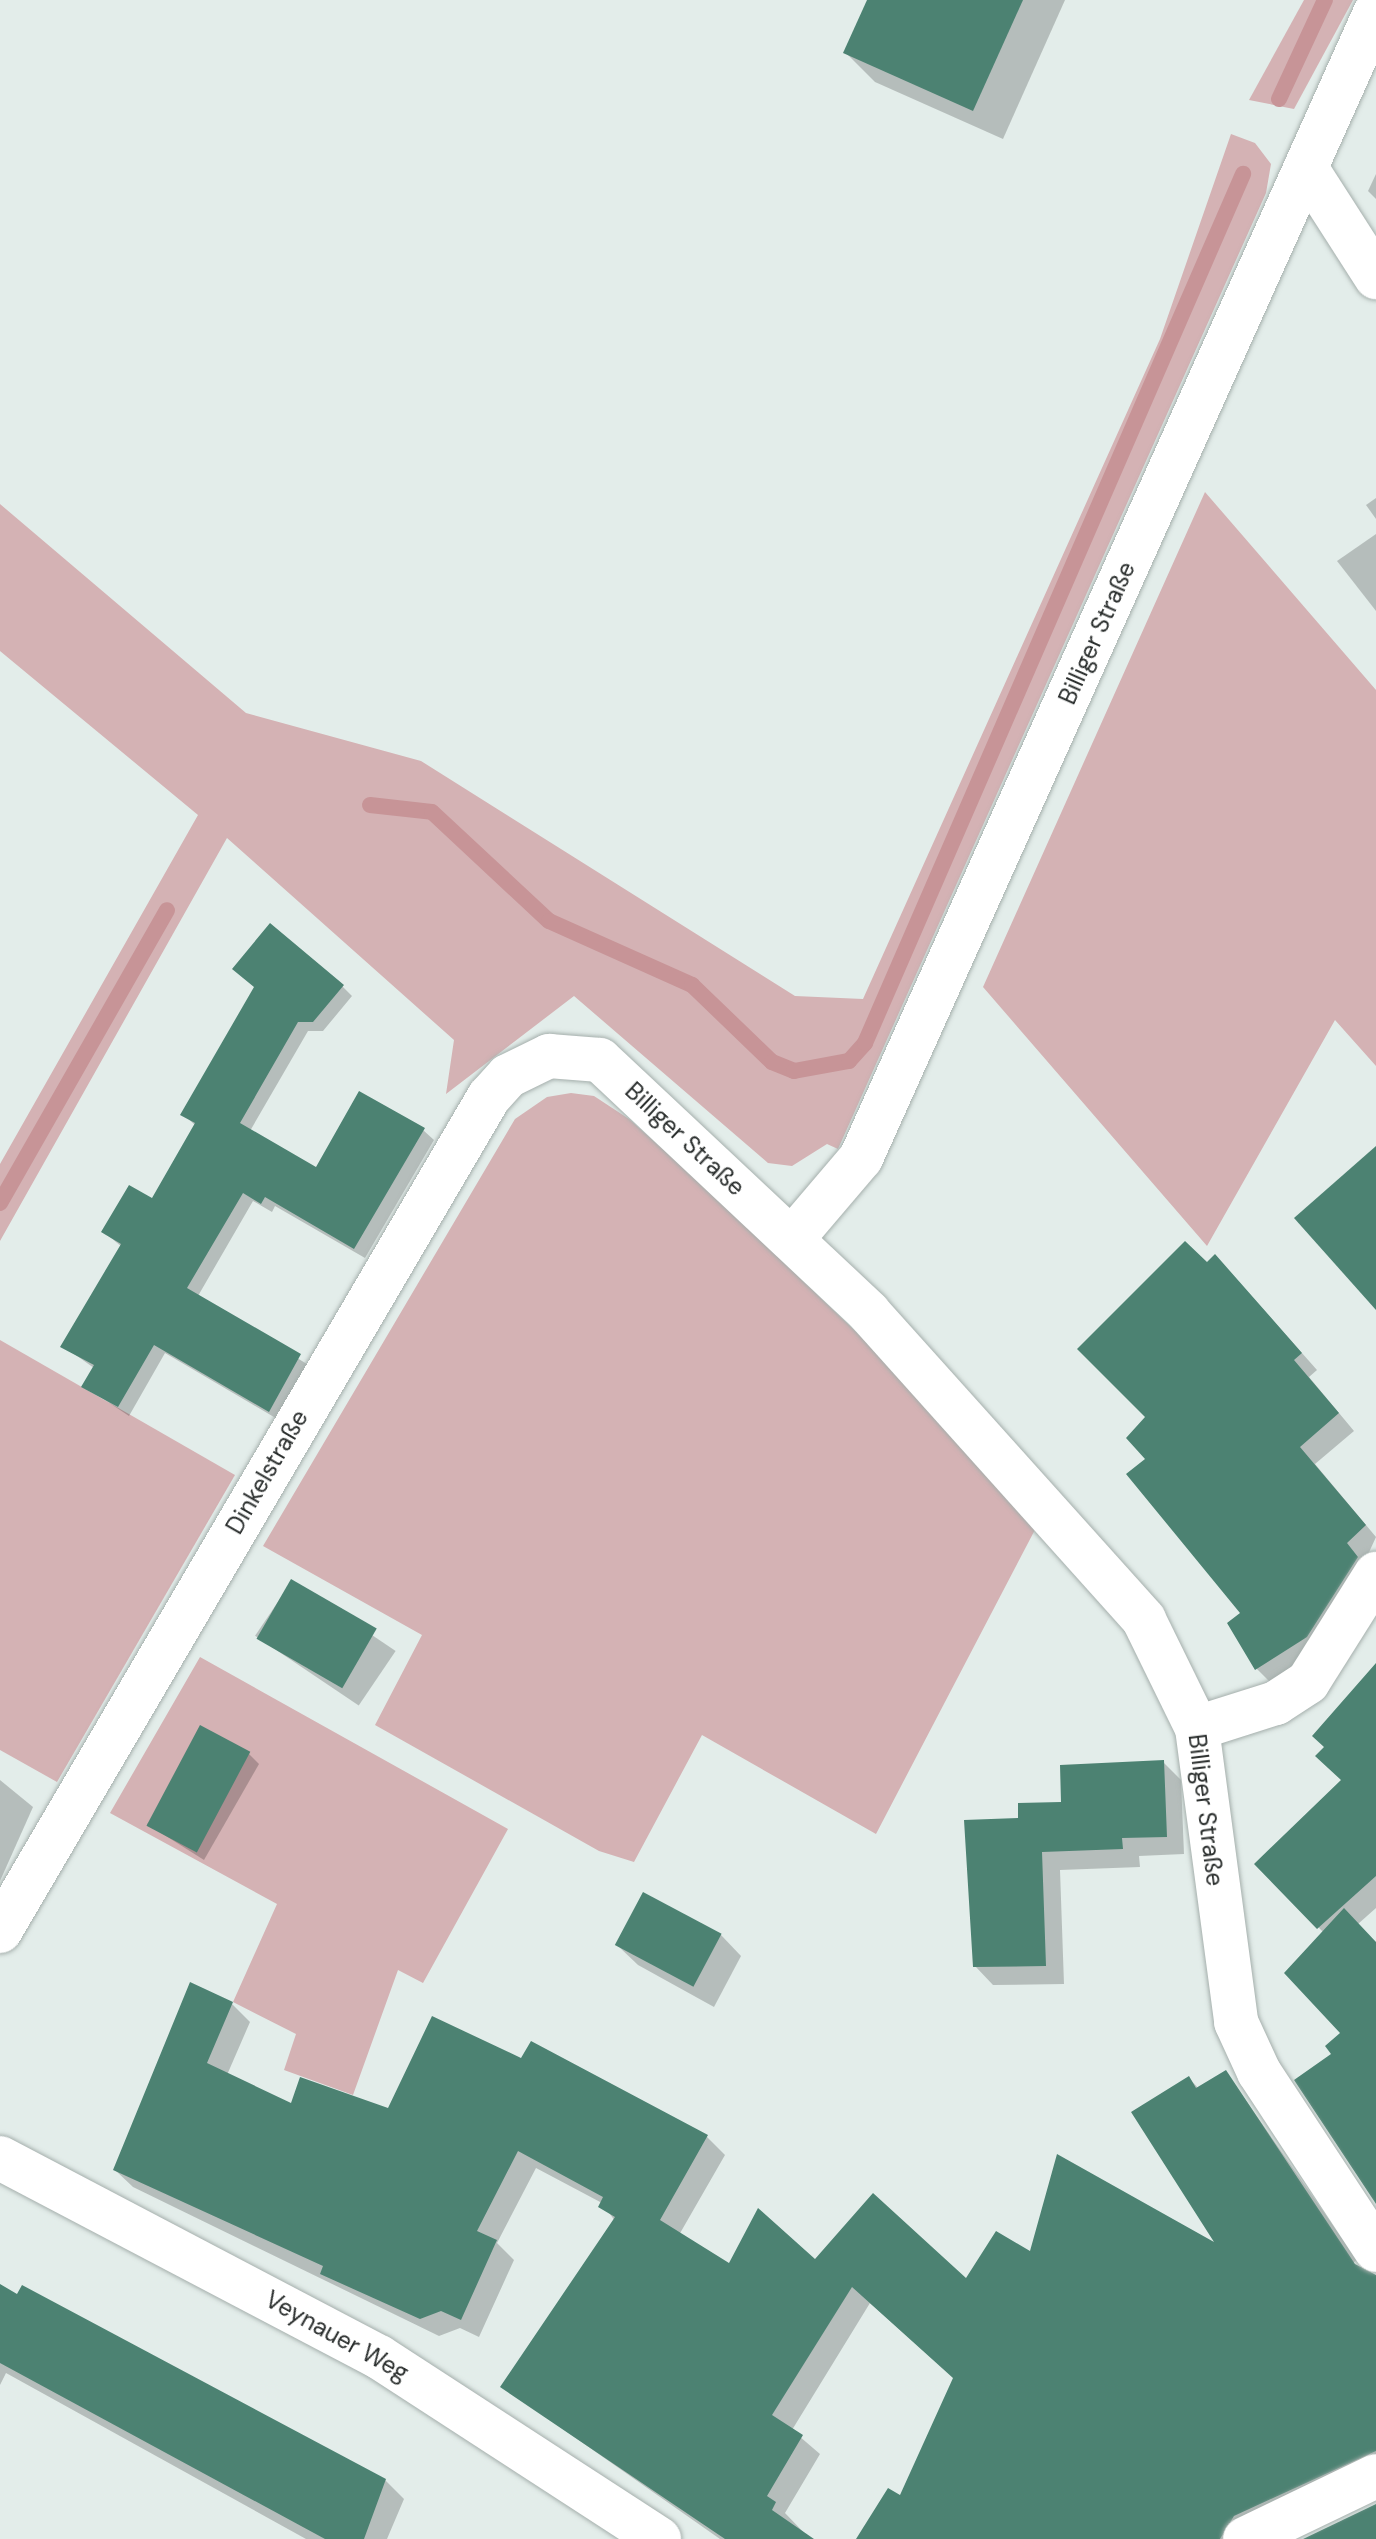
<!DOCTYPE html>
<html>
<head>
<meta charset="utf-8">
<style>
	body { margin:0 }
	#map { position:relative; width:1376px; height:2539px; overflow:hidden; background:#e3edea; font-family:"DM Sans",sans-serif }
	div>[style] { position:absolute }
	[style*='--x'] { left:calc(var(--x)*1px); top:calc(var(--y)*1px); width:calc(var(--w)*1px); rotate:calc(var(--a)*1deg) }
	.green>* { inset:0; background:#d4b2b4 }
	.shadow>* { inset:0; background:#0003; transform-origin:0 0 }
	.stream>* { height:16px; margin:-8px; padding:0 8px; transform-origin:8px; border-radius:8px; background:#c79497 }
	.building>* { inset:0; background:#4c8272; transform-origin:0 0 }
	.roads { filter:drop-shadow(0 0 2px #a5afac) drop-shadow(0 0 2px #a5afac) }
	.minor>* { height:44px; margin:-22px; padding:0 22px; transform-origin:22px; border-radius:22px; background:#fff }
	span { translate:-50% -50%; white-space:nowrap; text-align:center; line-height:1.15; -webkit-text-stroke:6px #fff; paint-order:stroke }
	.street-label { font-size:24px; color:#292d2c }
</style>
</head>
<body>
<div id="map">
	<div class="green">
		<div style="clip-path:polygon(1304px 0,1353px 0,1294px 109px,1249px 100px)"></div>
		<div style="clip-path:polygon(1231px 134px,1255px 143px,1271px 164px,1266px 193px,838px 1149px,827px 1144px,792px 1166px,768px 1163px,574px 996px,446px 1094px,454px 1040px,227px 838px,0 1241px,0 1164px,198px 815px,0 651px,0 504px,246px 713px,421px 761px,795px 996px,863px 999px,1160px 339px)"></div>
		<div style="clip-path:polygon(1205px 492px,1376px 690px,1376px 1066px,1335px 1020px,1207px 1246px,983px 987px)"></div>
		<div style="clip-path:polygon(571px 1093px,594px 1096px,629px 1119px,703px 1185px,929px 1402px,1038px 1524px,876px 1834px,702px 1735px,634px 1862px,599px 1851px,375px 1725px,422px 1635px,263px 1546px,515px 1119px,547px 1097px)"></div>
		<div style="clip-path:polygon(0 1340px,235px 1475px,57px 1782px,0 1750px)"></div>
		<div style="clip-path:polygon(200px 1657px,508px 1829px,423px 1983px,398px 1970px,353px 2095px,284px 2070px,296px 2034px,233px 2002px,277px 1904px,110px 1813px)"></div>
	</div>
	<div class="shadow">
		<div style="clip-path:polygon(869px 0,1065px 0,1003px 139px,875px 82px,845px 52px)"></div>
		<div style="clip-path:polygon(1376px 174px,1376px 199px,1368px 191px)"></div>
		<div style="clip-path:polygon(1376px 498px,1376px 519px,1366px 505px)"></div>
		<div style="clip-path:polygon(1376px 534px,1376px 611px,1337px 561px)"></div>
		<div style="clip-path:polygon(342px 986px,352px 996px,323px 1031px,308px 1031px,250px 1131px,317px 1169px,423px 1130px,434px 1140px,365px 1258px,275px 1206px,272px 1212px,253px 1201px,198px 1296px,310px 1366px,279px 1420px,165px 1353px,129px 1416px,84px 1386px,94px 1368px,63px 1346px,122px 1247px,104px 1232px,152px 1201px,196px 1126px,183px 1114px)"></div>
		<div style="clip-path:polygon(1207px 1265px,1231px 1273px,1317px 1370px,1309px 1377px,1354px 1431px,1315px 1464px,1376px 1537px,1323px 1653px,1273px 1685px,1257px 1669px,1243px 1614px,1147px 1459px,1147px 1417px)"></div>
		<div style="left:292px;top:1581px;width:125px;height:66px;rotate:34deg"></div>
		<div style="clip-path:polygon(1376px 1666px,1376px 1908px,1358px 1924px,1376px 1943px,1376px 2201px,1333px 2055px,1343px 2033px,1324px 1933px,1257px 1864px,1343px 1780px,1326px 1747px)"></div>
		<div style="clip-path:polygon(249px 1754px,259px 1764px,204px 1860px,147px 1824px)"></div>
		<div style="clip-path:polygon(1163px 1762px,1181px 1780px,1184px 1854px,1139px 1856px,1140px 1867px,1060px 1870px,1064px 1984px,993px 1985px,975px 1966px,1021px 1820px)"></div>
		<div style="clip-path:polygon(0 1780px,33px 1807px,0 1881px)"></div>
		<div style="clip-path:polygon(721px 1935px,741px 1956px,714px 2007px,638px 1965px,617px 1945px)"></div>
		<div style="clip-path:polygon(232px 2004px,250px 2022px,227px 2075px,292px 2106px,389px 2110px,522px 2061px,707px 2137px,725px 2155px,679px 2235px,730px 2266px,816px 2262px,967px 2281px,1031px 2254px,1220px 2248px,1189px 2078px,1199px 2089px,1226px 2072px,1357px 2260px,1334px 2276px,1376px 2310px,1376px 2475px,1227px 2539px,859px 2539px,901px 2498px,955px 2379px,870px 2303px,792px 2430px,820px 2454px,785px 2513px,810px 2539px,720px 2539px,503px 2387px,615px 2221px,602px 2203px,536px 2168px,497px 2243px,514px 2260px,479px 2337px,460px 2328px,439px 2336px,133px 2187px,115px 2170px)"></div>
		<div style="clip-path:polygon(0 2287px,385px 2480px,404px 2499px,387px 2539px,306px 2539px,6px 2373px,0 2385px)"></div>
	</div>
	<div class="stream">
		<div style="--x:1279;--y:99;--w:109;--a:-65.1"></div>
		<div style="--x:370;--y:805;--w:62;--a:6.4"></div>
		<div style="--x:432;--y:812;--w:160;--a:43"></div>
		<div style="--x:549;--y:921;--w:157;--a:24.1"></div>
		<div style="--x:692;--y:985;--w:111;--a:43.9"></div>
		<div style="--x:772;--y:1062;--w:24;--a:22"></div>
		<div style="--x:794;--y:1071;--w:56;--a:-10.3"></div>
		<div style="--x:849;--y:1061;--w:24;--a:-48"></div>
		<div style="--x:865;--y:1043;--w:948;--a:-66.49"></div>
		<div style="--x:0;--y:1203;--w:337;--a:-60.3"></div>
	</div>
	<div class="building">
		<div style="clip-path:polygon(867px 0,1023px 0,973px 111px,843px 53px)"></div>
		<div style="clip-path:polygon(270px 923px,344px 985px,313px 1022px,298px 1022px,240px 1123px,316px 1167px,359px 1091px,425px 1128px,354px 1249px,265px 1197px,261px 1204px,243px 1193px,187px 1288px,301px 1354px,269px 1412px,154px 1345px,118px 1407px,81px 1387px,94px 1365px,60px 1347px,121px 1244px,101px 1232px,129px 1185px,152px 1198px,195px 1123px,180px 1115px,254px 987px,232px 969px)"></div>
		<div style="clip-path:polygon(1376px 1146px,1376px 1310px,1294px 1218px)"></div>
		<div style="clip-path:polygon(1185px 1241px,1207px 1262px,1215px 1254px,1302px 1353px,1294px 1360px,1339px 1413px,1300px 1447px,1366px 1525px,1347px 1543px,1358px 1557px,1307px 1637px,1255px 1670px,1227px 1623px,1240px 1613px,1126px 1474px,1145px 1459px,1126px 1438px,1145px 1417px,1077px 1349px)"></div>
		<div style="left:291px;top:1579px;width:99px;height:69px;rotate:30deg"></div>
		<div style="clip-path:polygon(1376px 1663px,1376px 1876px,1317px 1929px,1254px 1864px,1341px 1780px,1315px 1756px,1324px 1747px,1312px 1736px)"></div>
		<div style="left:200px;top:1725px;width:57px;height:114px;rotate:28deg"></div>
		<div style="clip-path:polygon(1164px 1760px,1167px 1837px,1122px 1838px,1123px 1849px,1042px 1852px,1046px 1966px,973px 1967px,964px 1820px,1018px 1818px,1018px 1803px,1061px 1802px,1060px 1765px)"></div>
		<div style="left:643px;top:1892px;width:89px;height:60px;rotate:28deg"></div>
		<div style="clip-path:polygon(1344px 1908px,1376px 1942px,1376px 2204px,1294px 2080px,1331px 2054px,1325px 2046px,1340px 2033px,1284px 1973px)"></div>
		<div style="clip-path:polygon(190px 1982px,233px 2002px,207px 2063px,291px 2103px,300px 2077px,388px 2108px,432px 2016px,521px 2058px,531px 2041px,708px 2135px,660px 2220px,729px 2263px,758px 2208px,815px 2259px,873px 2193px,966px 2278px,996px 2231px,1030px 2251px,1057px 2154px,1214px 2242px,1131px 2112px,1189px 2076px,1196px 2088px,1226px 2070px,1355px 2264px,1376px 2275px,1376px 2451px,1234px 2516px,1220px 2539px,856px 2539px,888px 2488px,900px 2495px,953px 2378px,852px 2287px,772px 2415px,803px 2435px,767px 2496px,776px 2502px,772px 2510px,814px 2539px,725px 2539px,500px 2387px,615px 2217px,598px 2207px,603px 2197px,518px 2151px,477px 2231px,497px 2240px,461px 2320px,441px 2311px,420px 2319px,320px 2274px,323px 2266px,113px 2170px)"></div>
		<div style="clip-path:polygon(0 2284px,17px 2294px,22px 2285px,386px 2479px,364px 2539px,325px 2539px,0 2363px)"></div>
		<div style="clip-path:polygon(1376px 2504px,1376px 2539px,1303px 2539px)"></div>
	</div>
	<div class="roads">
		<div class="minor">
			<div style="--x:1306;--y:168;--w:130;--a:57.3"></div>
			<div style="--x:792;--y:1239;--w:106;--a:-49.6"></div>
			<div style="--x:861;--y:1158;--w:1257;--a:-65.82"></div>
			<div style="--x:1197;--y:1728;--w:83;--a:-17.6"></div>
			<div style="--x:1276;--y:1703;--w:38;--a:-33"></div>
			<div style="--x:1308;--y:1682;--w:128;--a:-57.8"></div>
			<div style="--x:0;--y:1931;--w:967;--a:-59.62"></div>
			<div style="--x:489;--y:1097;--w:28;--a:-48"></div>
			<div style="--x:508;--y:1076;--w:46;--a:-26"></div>
			<div style="--x:549;--y:1056;--w:51;--a:4.5"></div>
			<div style="--x:600;--y:1060;--w:369;--a:43.2"></div>
			<div style="--x:869;--y:1313;--w:412;--a:48.1"></div>
			<div style="--x:1144;--y:1620;--w:120;--a:63.9"></div>
			<div style="--x:1197;--y:1728;--w:297;--a:82.4"></div>
			<div style="--x:1236;--y:2022;--w:55;--a:65.3"></div>
			<div style="--x:1259;--y:2072;--w:213;--a:56.7"></div>
			<div style="--x:0;--y:2158;--w:428;--a:27.7"></div>
			<div style="--x:379;--y:2357;--w:334;--a:33"></div>
			<div style="--x:1245;--y:2539;--w:145;--a:-25.7"></div>
		</div>
	</div>
	<div class="street-label">
		<span style="left:1097px;top:633px;rotate:-66deg">Billiger Straße</span>
		<span style="left:685px;top:1139px;rotate:43deg">Billiger Straße</span>
		<span style="left:267px;top:1472px;rotate:-60deg">Dinkelstraße</span>
		<span style="left:1206px;top:1810px;rotate:83deg">Billiger Straße</span>
		<span style="left:337px;top:2336px;rotate:29deg">Veynauer Weg</span>
	</div>
</div>
</body>
</html>
